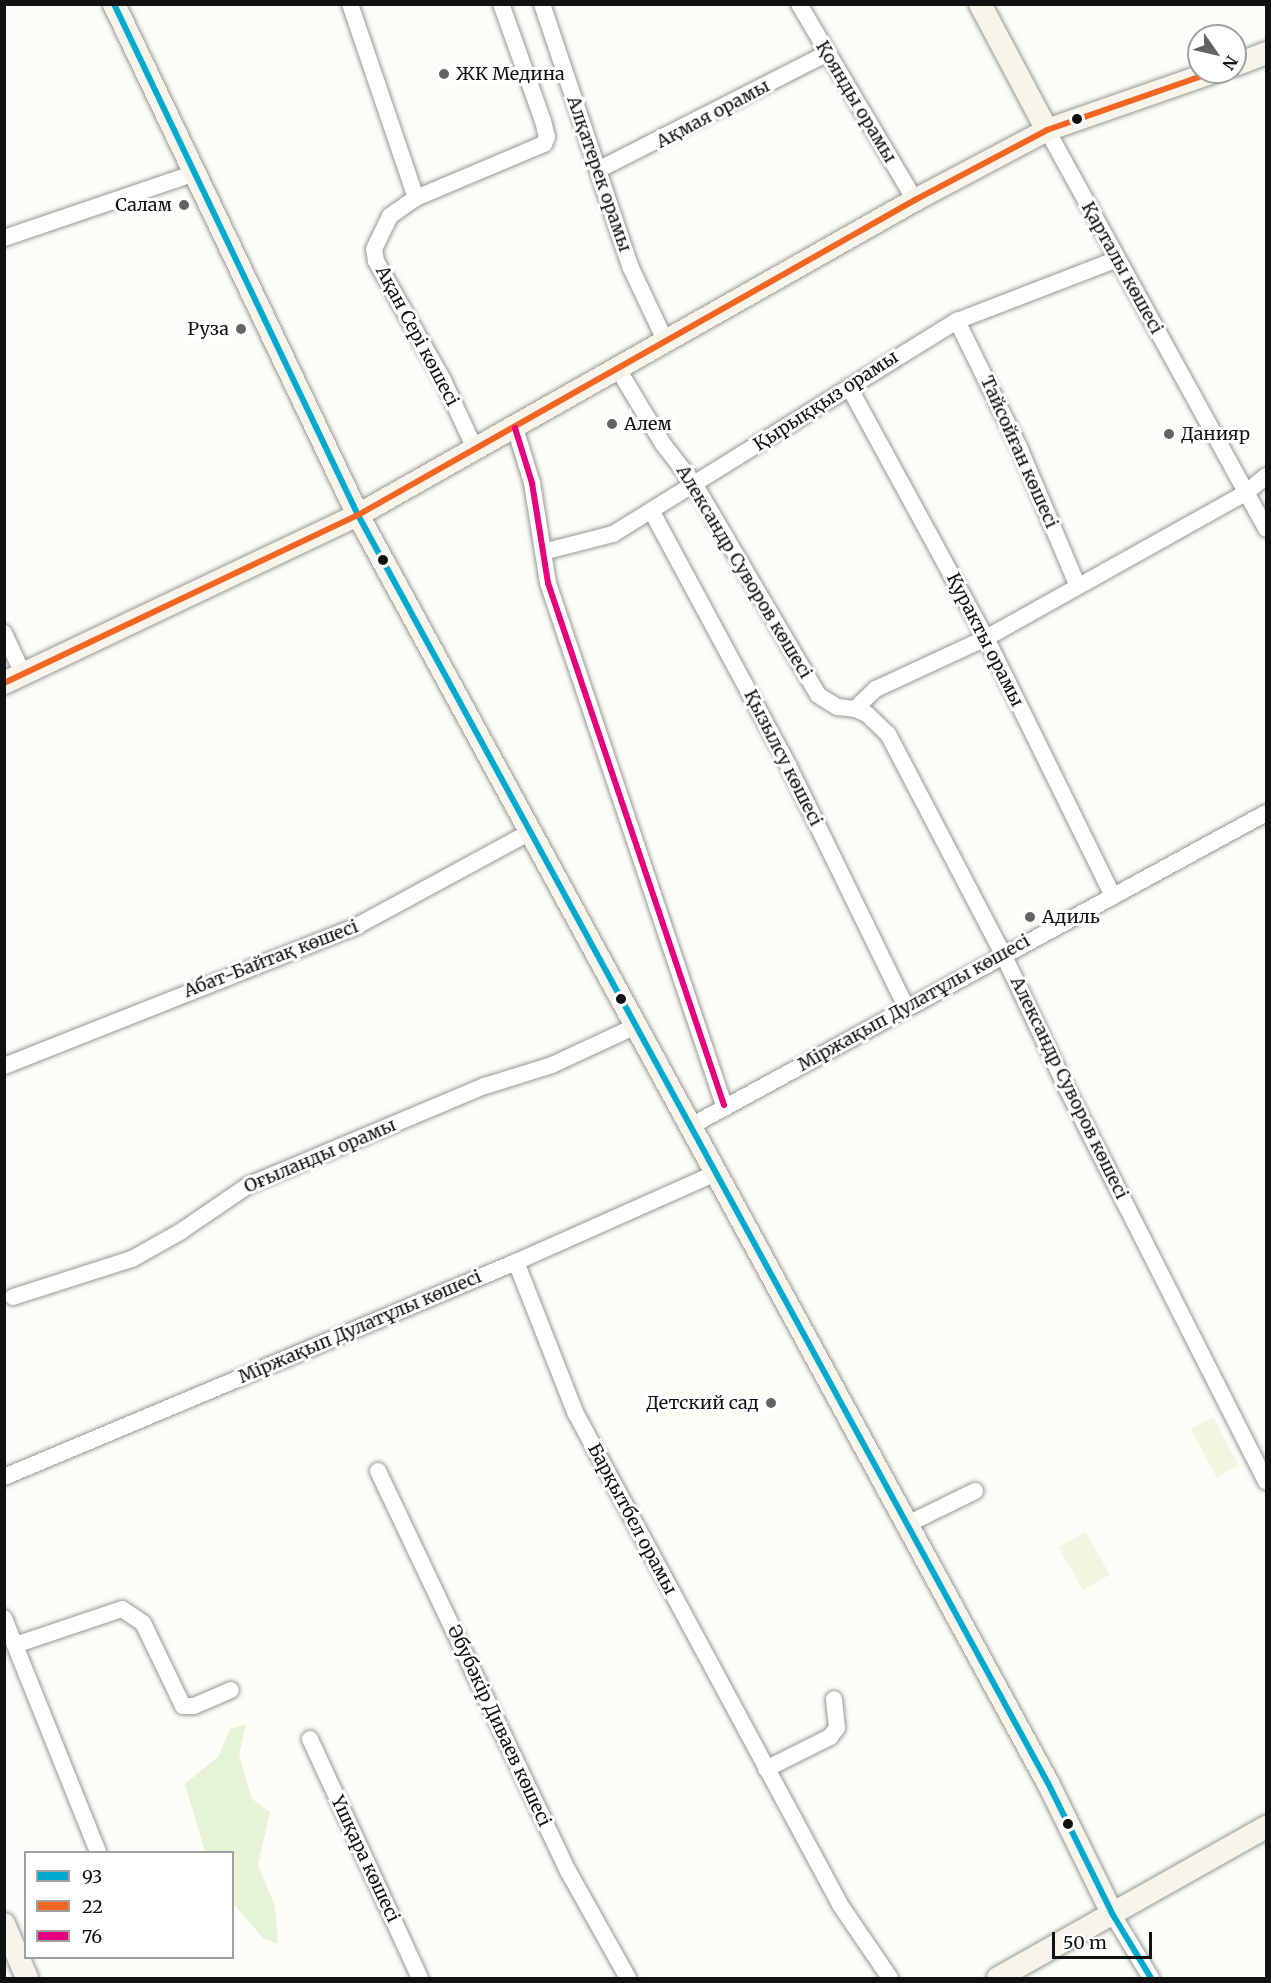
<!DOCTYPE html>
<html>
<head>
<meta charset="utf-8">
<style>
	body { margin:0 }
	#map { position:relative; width:1271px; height:1983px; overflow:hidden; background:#fdfcf7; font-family:Merriweather,serif }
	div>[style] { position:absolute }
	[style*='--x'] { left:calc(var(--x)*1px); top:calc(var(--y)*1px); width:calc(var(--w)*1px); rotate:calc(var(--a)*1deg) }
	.green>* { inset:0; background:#e7f3d7 }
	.pitch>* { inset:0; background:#f0f6e1; transform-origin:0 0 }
	.roads { filter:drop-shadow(0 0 2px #979795) drop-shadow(0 0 2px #979795) }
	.street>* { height:16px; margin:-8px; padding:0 8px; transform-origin:8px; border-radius:8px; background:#fffffe }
	.secondary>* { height:22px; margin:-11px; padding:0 11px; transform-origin:11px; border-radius:11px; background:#f6f4eb }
	.bus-1>* { height:6px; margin:-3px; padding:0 3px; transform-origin:3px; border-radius:3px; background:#00a9ce }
	.bus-2>* { height:6px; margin:-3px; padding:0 3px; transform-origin:3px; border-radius:3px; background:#f26522 }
	.bus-3>* { height:6px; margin:-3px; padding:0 3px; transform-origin:3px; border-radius:3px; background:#e5007d }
	.dots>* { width:16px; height:16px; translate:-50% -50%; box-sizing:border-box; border:3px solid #fff; border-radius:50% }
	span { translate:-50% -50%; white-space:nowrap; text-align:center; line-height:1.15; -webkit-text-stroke:6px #fff; paint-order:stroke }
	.poi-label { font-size:18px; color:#111 }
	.left { translate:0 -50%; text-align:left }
	.right { translate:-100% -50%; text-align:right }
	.street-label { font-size:18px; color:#111 }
	.frame { position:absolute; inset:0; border:6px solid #111; pointer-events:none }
	.legend { position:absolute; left:24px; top:1851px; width:210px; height:108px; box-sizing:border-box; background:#fff; border:2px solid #a0a0a0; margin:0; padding:8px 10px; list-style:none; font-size:18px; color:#111 }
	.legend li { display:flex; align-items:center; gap:12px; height:30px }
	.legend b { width:30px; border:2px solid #a0a0a0 }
	.north { position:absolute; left:1187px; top:24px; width:60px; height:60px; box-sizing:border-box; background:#fff; border:2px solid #a0a0a0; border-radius:50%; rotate:124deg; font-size:16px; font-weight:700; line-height:24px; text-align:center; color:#111 }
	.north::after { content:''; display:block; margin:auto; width:21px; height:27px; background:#646362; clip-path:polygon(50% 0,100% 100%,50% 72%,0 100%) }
	.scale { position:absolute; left:1052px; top:1932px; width:100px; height:27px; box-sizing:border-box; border:3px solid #111; border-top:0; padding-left:8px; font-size:18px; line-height:21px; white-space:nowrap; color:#111; -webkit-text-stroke:4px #fff; paint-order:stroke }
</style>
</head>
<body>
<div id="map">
	<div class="green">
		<div style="clip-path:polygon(246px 1724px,239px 1755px,252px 1799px,270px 1812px,258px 1865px,275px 1906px,278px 1944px,264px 1939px,233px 1903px,232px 1852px,205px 1852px,185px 1784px,218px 1757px,230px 1729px)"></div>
	</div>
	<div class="pitch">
		<div style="left:1213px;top:1417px;width:55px;height:25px;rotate:62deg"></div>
		<div style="left:1086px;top:1532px;width:49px;height:31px;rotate:61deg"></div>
	</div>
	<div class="roads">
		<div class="street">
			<div style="--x:350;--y:4;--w:205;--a:71.2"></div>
			<div style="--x:542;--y:4;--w:276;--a:71.4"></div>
			<div style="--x:630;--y:266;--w:82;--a:64.7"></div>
			<div style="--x:799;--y:4;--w:228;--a:59.4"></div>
			<div style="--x:1047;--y:130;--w:455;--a:61.2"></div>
			<div style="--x:598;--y:170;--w:256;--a:-27"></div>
			<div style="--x:4;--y:238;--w:202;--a:-18.8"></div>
			<div style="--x:957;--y:321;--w:140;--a:63.8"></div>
			<div style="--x:1019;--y:447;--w:149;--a:67.1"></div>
			<div style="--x:618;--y:369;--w:87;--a:59"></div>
			<div style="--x:663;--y:444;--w:52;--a:52"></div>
			<div style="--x:695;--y:485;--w:243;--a:59.6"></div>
			<div style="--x:818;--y:695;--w:22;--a:32"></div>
			<div style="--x:837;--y:707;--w:18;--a:6"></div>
			<div style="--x:855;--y:709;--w:29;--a:-44"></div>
			<div style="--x:876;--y:689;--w:121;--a:-24.9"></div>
			<div style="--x:986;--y:638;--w:299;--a:-29.2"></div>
			<div style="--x:1247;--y:492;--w:25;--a:-40"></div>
			<div style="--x:849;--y:387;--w:286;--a:61.4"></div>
			<div style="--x:986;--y:638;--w:288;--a:63.8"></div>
			<div style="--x:515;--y:428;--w:58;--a:72.8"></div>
			<div style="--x:532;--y:483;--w:101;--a:80.9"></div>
			<div style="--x:548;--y:583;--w:551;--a:71.37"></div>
			<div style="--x:476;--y:451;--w:78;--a:-114.9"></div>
			<div style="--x:443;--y:380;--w:137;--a:-119.4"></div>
			<div style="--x:376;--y:261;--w:12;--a:-99"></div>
			<div style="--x:374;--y:249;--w:37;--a:-64"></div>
			<div style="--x:390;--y:216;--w:32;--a:-35"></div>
			<div style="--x:416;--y:198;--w:139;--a:-22.9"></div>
			<div style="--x:544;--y:144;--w:8;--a:-67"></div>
			<div style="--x:547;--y:137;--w:16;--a:-104"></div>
			<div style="--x:543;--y:121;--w:124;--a:-109.7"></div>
			<div style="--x:652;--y:512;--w:287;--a:61.7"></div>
			<div style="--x:788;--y:765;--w:271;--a:64"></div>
			<div style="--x:543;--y:552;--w:72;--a:-14.4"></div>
			<div style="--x:613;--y:534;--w:405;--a:-31.8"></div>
			<div style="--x:957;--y:321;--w:169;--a:-21.1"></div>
			<div style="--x:4;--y:633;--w:45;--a:65.1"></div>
			<div style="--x:855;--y:709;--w:13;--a:23"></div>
			<div style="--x:867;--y:714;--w:29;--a:44"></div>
			<div style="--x:888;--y:734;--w:248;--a:62.4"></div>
			<div style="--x:1003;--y:954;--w:149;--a:64.6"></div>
			<div style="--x:1067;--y:1089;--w:440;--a:63.1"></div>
			<div style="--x:4;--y:1066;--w:380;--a:-21.6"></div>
			<div style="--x:357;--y:926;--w:195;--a:-28.5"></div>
			<div style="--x:689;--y:1127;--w:657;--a:-28.55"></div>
			<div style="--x:516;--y:1262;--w:161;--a:68.5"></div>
			<div style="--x:575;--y:1412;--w:561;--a:61.7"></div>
			<div style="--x:841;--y:1906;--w:87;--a:55.8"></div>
			<div style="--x:13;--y:1297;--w:125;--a:-17.7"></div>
			<div style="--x:132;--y:1259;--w:55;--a:-29.4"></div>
			<div style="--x:180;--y:1232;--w:83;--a:-34.3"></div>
			<div style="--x:249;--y:1185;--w:256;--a:-22.8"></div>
			<div style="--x:485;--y:1086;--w:70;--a:-17.4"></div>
			<div style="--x:552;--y:1065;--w:90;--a:-24.9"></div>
			<div style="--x:378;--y:1471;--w:443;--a:64.6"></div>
			<div style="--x:568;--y:1871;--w:123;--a:60.7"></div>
			<div style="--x:4;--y:1477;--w:555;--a:-22.78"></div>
			<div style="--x:516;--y:1262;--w:217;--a:-24"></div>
			<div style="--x:906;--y:1525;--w:77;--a:-26.2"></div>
			<div style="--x:4;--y:1618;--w:252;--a:68.1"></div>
			<div style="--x:15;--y:1645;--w:113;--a:-18.6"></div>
			<div style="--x:122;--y:1609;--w:25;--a:34"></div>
			<div style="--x:143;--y:1623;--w:92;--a:64.3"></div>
			<div style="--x:183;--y:1706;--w:11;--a:0"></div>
			<div style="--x:194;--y:1706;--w:40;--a:-23.4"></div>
			<div style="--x:310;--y:1739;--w:263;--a:65.3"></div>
			<div style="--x:766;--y:1769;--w:72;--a:-26.6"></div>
			<div style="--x:830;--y:1737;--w:11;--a:-52"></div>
			<div style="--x:837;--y:1728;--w:29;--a:-96"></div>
			<div style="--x:1113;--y:1915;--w:74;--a:58.9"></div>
		</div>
		<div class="secondary">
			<div style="--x:114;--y:4;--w:566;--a:64.48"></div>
			<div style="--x:358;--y:515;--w:1444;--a:61.45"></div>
			<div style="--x:1048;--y:1783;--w:147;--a:63.8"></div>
			<div style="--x:980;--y:4;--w:143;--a:62"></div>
			<div style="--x:1235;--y:65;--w:33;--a:-21"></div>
			<div style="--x:4;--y:683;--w:392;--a:-25.4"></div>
			<div style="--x:358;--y:515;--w:640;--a:-29.49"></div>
			<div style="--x:915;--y:200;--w:149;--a:-27.9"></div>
			<div style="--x:1047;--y:130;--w:177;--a:-19.2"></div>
			<div style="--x:4;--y:1924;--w:59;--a:66.9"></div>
			<div style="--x:998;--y:1978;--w:308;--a:-29.4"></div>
		</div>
	</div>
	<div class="bus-1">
		<div style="--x:114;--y:4;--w:566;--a:64.48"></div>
		<div style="--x:358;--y:515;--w:1444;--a:61.45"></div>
		<div style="--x:1048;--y:1783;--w:147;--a:63.8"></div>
		<div style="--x:1113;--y:1915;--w:74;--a:58.9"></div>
	</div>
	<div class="bus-2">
		<div style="--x:4;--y:683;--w:392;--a:-25.4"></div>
		<div style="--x:358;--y:515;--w:640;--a:-29.49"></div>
		<div style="--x:915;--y:200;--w:149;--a:-27.9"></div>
		<div style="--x:1047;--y:130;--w:177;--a:-19.2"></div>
	</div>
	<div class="bus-3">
		<div style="--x:515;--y:428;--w:58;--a:72.8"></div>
		<div style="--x:532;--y:483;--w:101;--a:80.9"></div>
		<div style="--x:548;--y:583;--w:551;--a:71.37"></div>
	</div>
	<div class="dots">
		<div style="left:444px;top:74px;background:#646362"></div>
		<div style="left:1077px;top:119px;background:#111"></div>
		<div style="left:184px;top:205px;background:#646362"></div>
		<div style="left:241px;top:329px;background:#646362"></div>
		<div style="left:612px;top:424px;background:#646362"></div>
		<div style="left:1169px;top:434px;background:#646362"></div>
		<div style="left:383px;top:560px;background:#111"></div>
		<div style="left:1030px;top:917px;background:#646362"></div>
		<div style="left:621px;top:999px;background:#111"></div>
		<div style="left:771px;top:1403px;background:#646362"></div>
		<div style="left:1068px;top:1824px;background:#111"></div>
	</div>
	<div class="poi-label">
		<span class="left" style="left:456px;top:74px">ЖК Медина</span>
		<span class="right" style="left:172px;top:205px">Салам</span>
		<span class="right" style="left:229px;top:329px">Руза</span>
		<span class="left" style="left:624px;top:424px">Алем</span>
		<span class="left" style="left:1181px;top:434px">Данияр</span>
		<span class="left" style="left:1042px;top:917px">Адиль</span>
		<span class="right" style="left:759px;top:1403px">Детский сад</span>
	</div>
	<div class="street-label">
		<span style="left:856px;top:102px;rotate:59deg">Қоянды орамы</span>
		<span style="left:713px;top:114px;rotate:-28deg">Ақмая орамы</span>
		<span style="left:599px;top:174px;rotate:71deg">Алқатерек орамы</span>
		<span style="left:1122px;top:268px;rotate:61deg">Қарталы көшесі</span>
		<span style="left:417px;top:336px;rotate:62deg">Ақан Сері көшесі</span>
		<span style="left:826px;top:401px;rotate:-33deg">Қырыққыз орамы</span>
		<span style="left:1019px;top:452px;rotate:66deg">Тайсойған көшесі</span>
		<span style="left:744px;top:572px;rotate:59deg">Александр Суворов көшесі</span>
		<span style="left:985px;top:640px;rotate:63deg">Қуракты орамы</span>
		<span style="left:783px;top:758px;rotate:63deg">Қызылсу көшесі</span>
		<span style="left:271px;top:959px;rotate:-21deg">Абат-Байтақ көшесі</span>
		<span style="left:914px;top:1003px;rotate:-29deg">Міржақып Дулатұлы көшесі</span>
		<span style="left:1069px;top:1088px;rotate:64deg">Александр Суворов көшесі</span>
		<span style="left:320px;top:1156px;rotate:-23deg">Оғыланды орамы</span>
		<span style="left:360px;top:1327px;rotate:-23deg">Міржақып Дулатұлы көшесі</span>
		<span style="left:632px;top:1519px;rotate:62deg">Барқытбел орамы</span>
		<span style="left:499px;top:1726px;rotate:65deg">Әбубәкір Диваев көшесі</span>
		<span style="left:365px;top:1859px;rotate:65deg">Үшқара көшесі</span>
	</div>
	<div class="frame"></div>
	<ul class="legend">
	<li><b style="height:8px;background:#00a9ce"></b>93</li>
	<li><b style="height:8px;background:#f26522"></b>22</li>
	<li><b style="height:8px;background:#e5007d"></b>76</li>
	</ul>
	<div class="north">N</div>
	<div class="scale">50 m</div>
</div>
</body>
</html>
